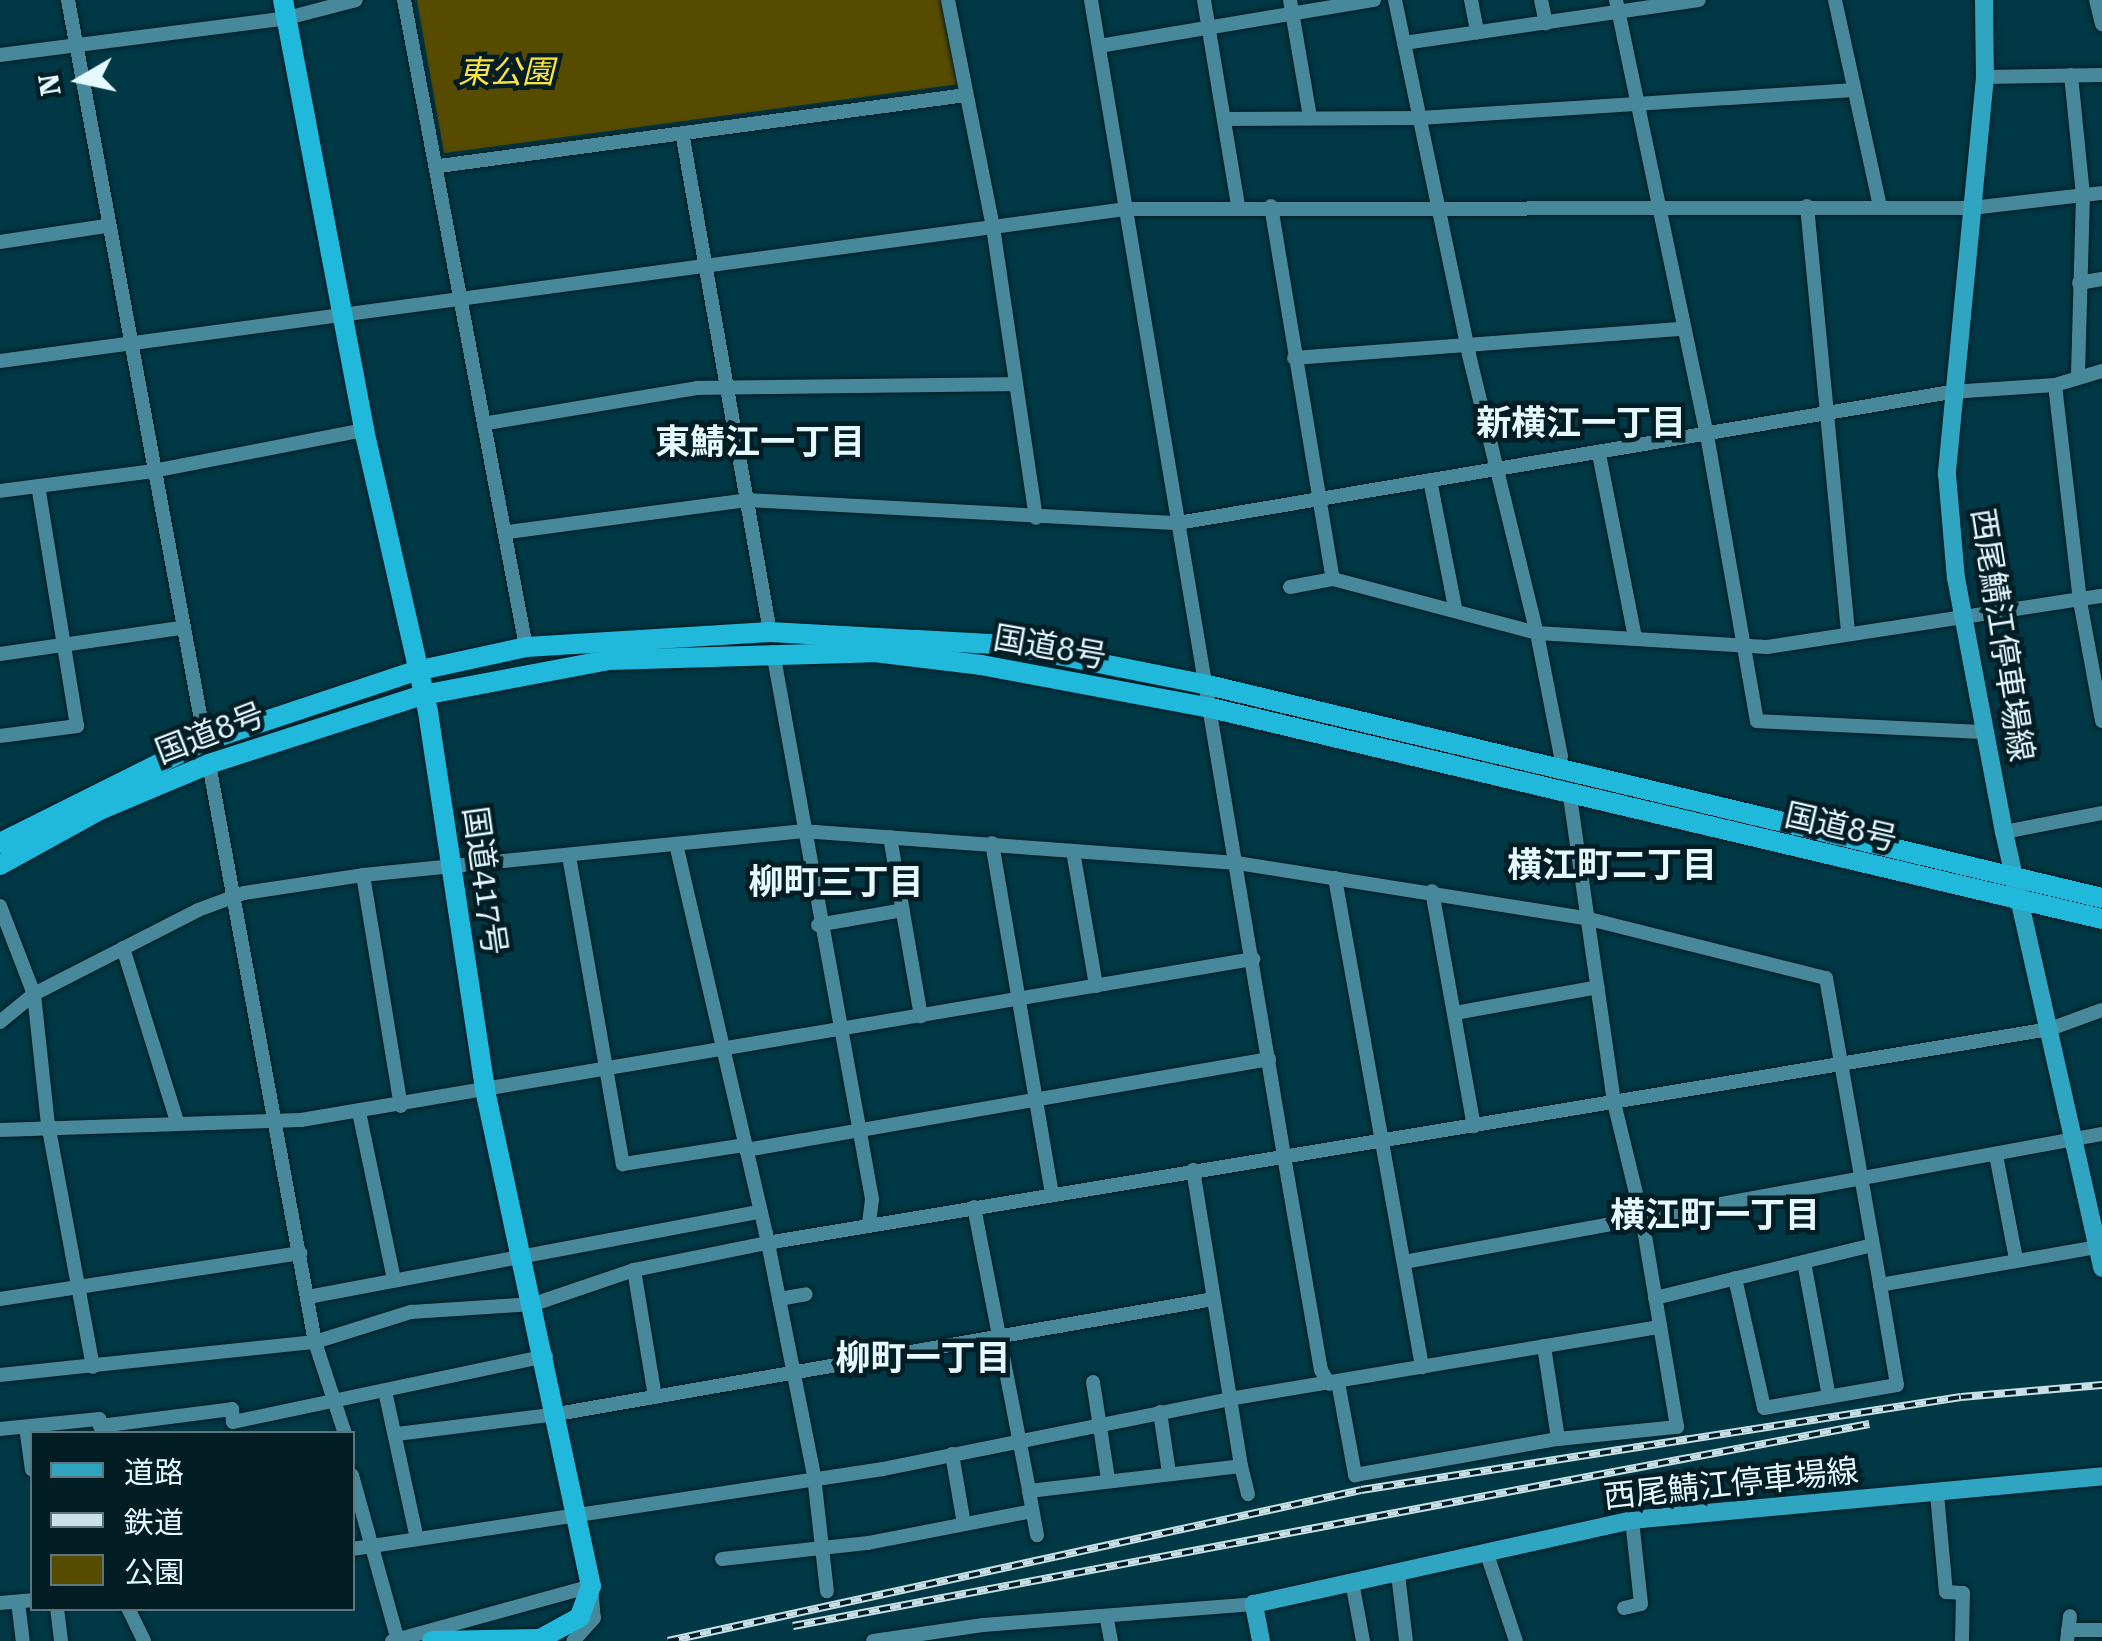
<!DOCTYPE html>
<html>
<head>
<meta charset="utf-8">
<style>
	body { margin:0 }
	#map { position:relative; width:2102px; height:1641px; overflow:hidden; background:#003845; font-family:"Roboto Serif","Noto Sans JP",serif }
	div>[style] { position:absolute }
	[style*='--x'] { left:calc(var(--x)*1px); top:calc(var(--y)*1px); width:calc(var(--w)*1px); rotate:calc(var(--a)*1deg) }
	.green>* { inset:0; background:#574b00 }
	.roads { filter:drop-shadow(0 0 2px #001e26) drop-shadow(0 0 2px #001e26) }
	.minor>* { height:14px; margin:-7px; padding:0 7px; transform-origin:7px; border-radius:7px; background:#48889b }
	.major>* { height:18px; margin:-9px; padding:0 9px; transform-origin:9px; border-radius:9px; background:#30a5c1 }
	.highway>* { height:20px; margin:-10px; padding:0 10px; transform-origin:10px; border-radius:10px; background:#20b8db }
	.rail>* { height:8px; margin-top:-4px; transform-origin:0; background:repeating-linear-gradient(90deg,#021d24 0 11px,#c8dfe6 0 22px); box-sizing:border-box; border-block:2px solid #c8dfe6 }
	span { translate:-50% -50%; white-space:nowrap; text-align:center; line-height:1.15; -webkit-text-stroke:9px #021d24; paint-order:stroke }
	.park-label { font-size:32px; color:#fee23d; font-style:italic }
	.street-label { font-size:32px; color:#e6f9ff }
	.neighbourhood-label { font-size:35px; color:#e6f9ff; font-weight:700 }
	.legend { position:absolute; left:30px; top:1431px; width:325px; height:180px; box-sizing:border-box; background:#021d24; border:2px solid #5d757c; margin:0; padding:12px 18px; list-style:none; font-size:30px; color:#e6f9ff }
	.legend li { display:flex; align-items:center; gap:20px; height:50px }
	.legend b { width:50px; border:2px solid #5d757c }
	.north { position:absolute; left:30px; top:30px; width:100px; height:100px; -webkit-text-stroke:8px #021d24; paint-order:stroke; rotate:261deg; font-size:28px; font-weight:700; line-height:40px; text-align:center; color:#e6f9ff }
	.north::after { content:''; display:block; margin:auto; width:35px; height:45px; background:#e6f9ff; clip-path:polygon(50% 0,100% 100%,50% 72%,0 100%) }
</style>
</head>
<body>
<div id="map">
	<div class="green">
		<div style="clip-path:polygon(417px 0,946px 0,959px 84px,444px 153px)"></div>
	</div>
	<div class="roads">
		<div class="minor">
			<div style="--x:68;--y:0;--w:754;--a:79.53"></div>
			<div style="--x:404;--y:0;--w:658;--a:79.32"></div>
			<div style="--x:948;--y:0;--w:231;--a:78.8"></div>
			<div style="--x:993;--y:227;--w:294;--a:81.6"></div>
			<div style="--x:1091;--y:0;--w:1172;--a:80.52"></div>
			<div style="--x:1284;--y:1156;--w:217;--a:80.2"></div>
			<div style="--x:1321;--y:1370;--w:16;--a:60"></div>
			<div style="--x:1204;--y:0;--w:209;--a:80.6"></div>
			<div style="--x:1290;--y:0;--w:119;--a:80.3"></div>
			<div style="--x:1395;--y:0;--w:363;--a:78.2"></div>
			<div style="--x:1469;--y:355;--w:286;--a:76.3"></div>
			<div style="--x:1537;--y:633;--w:125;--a:79"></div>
			<div style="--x:1561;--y:756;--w:16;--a:101"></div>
			<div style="--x:1471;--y:0;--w:33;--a:79"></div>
			<div style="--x:1541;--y:0;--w:24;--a:78"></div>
			<div style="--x:1616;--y:0;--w:444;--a:78.2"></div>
			<div style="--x:1707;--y:435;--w:290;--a:80.1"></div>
			<div style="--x:1757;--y:721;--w:228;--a:2.8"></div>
			<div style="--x:1835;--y:0;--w:212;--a:77.7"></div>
			<div style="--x:2096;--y:0;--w:25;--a:76"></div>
			<div style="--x:1404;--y:43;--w:298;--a:-8.3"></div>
			<div style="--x:1099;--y:46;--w:279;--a:-9.5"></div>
			<div style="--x:0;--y:55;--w:289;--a:-7.3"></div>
			<div style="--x:287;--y:18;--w:71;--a:-14.6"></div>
			<div style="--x:2071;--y:75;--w:121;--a:84.3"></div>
			<div style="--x:2083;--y:195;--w:181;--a:91.6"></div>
			<div style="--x:1985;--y:77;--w:117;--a:-1"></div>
			<div style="--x:1224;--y:119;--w:196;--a:-0.3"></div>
			<div style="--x:1420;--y:118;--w:435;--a:-3.7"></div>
			<div style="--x:683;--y:138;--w:502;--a:80.01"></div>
			<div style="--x:439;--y:166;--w:532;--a:-7.67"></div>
			<div style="--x:1271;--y:206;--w:378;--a:80.6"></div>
			<div style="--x:1333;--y:579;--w:211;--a:14.8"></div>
			<div style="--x:1537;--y:633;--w:230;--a:3.5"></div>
			<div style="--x:1767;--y:647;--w:339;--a:-8.7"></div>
			<div style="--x:1807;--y:206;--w:429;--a:84.5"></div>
			<div style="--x:0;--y:242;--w:107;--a:-8.6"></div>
			<div style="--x:2079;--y:283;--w:23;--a:-10"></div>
			<div style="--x:1294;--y:358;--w:389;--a:-4.3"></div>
			<div style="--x:0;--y:361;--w:1135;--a:-7.69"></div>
			<div style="--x:1125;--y:209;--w:847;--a:-0.07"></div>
			<div style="--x:1972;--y:208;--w:131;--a:-6.6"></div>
			<div style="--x:2055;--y:385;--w:217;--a:83.4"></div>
			<div style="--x:2080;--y:601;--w:122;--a:79.6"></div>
			<div style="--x:488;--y:423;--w:212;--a:-9.5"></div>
			<div style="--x:697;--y:388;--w:319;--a:-0.7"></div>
			<div style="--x:1599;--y:454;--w:187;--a:78.9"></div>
			<div style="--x:1430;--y:480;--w:130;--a:78.9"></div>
			<div style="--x:0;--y:491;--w:154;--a:-7.4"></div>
			<div style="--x:153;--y:471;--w:215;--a:-11"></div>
			<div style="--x:508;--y:532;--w:241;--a:-7.6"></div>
			<div style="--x:747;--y:500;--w:432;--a:3.1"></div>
			<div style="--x:1178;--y:523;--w:784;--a:-9.62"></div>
			<div style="--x:1951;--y:392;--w:104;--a:-3.9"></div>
			<div style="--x:2055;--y:385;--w:49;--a:-16.6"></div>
			<div style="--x:1290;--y:587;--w:44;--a:-10.5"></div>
			<div style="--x:773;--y:652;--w:556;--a:79.74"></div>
			<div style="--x:872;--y:1199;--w:26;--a:97"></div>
			<div style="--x:0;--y:654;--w:182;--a:-8.2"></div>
			<div style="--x:0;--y:736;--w:78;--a:-7.4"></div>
			<div style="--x:77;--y:726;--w:243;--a:-99.2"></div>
			<div style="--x:209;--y:764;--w:588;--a:79.61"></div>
			<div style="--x:315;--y:1342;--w:97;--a:71.9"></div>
			<div style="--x:2004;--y:832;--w:100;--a:-11"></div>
			<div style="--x:890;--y:837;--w:182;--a:80.2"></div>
			<div style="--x:992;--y:843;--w:356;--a:80.3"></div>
			<div style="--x:676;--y:844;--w:399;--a:77"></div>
			<div style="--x:766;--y:1233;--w:248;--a:78.8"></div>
			<div style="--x:814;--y:1476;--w:116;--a:83.6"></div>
			<div style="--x:1073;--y:851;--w:137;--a:80.3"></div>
			<div style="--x:569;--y:856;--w:313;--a:80.1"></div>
			<div style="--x:623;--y:1164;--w:123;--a:-8.9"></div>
			<div style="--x:363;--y:875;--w:234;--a:80.7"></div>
			<div style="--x:1335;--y:878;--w:497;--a:79.9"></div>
			<div style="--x:1432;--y:891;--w:239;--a:79.9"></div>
			<div style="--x:0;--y:906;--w:94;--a:68.9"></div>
			<div style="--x:34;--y:994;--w:131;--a:83.9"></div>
			<div style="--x:48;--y:1124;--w:247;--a:79.5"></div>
			<div style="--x:818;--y:925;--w:86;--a:-10"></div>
			<div style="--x:123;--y:948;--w:181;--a:72.7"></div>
			<div style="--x:1455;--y:1013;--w:145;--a:-10.3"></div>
			<div style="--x:0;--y:1022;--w:44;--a:-39.5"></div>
			<div style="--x:34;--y:994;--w:184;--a:-27.1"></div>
			<div style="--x:198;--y:910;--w:49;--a:-20.3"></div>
			<div style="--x:244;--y:893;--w:120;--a:-8.6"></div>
			<div style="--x:363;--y:875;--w:441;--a:-5.7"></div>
			<div style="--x:802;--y:831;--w:436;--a:4.2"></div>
			<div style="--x:1237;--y:863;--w:356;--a:9"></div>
			<div style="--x:1589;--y:919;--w:244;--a:14"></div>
			<div style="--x:1826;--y:978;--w:312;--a:80"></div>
			<div style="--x:1880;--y:1285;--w:220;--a:-9.9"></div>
			<div style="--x:359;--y:1112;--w:172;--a:78.2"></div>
			<div style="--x:0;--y:1130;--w:301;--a:-1.9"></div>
			<div style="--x:301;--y:1120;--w:966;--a:-9.6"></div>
			<div style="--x:746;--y:1150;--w:531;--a:-9.87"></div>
			<div style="--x:1996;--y:1155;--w:106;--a:79.1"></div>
			<div style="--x:974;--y:1207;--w:289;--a:79"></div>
			<div style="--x:1029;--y:1491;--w:213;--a:-6.7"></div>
			<div style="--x:1241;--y:1466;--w:300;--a:-99.2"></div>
			<div style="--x:1404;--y:1262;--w:710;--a:-10.39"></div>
			<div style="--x:1804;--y:1262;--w:137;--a:79.5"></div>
			<div style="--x:634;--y:1270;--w:129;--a:80.6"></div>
			<div style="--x:1735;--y:1278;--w:133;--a:77.4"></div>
			<div style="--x:1764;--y:1408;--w:135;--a:-9.8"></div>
			<div style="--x:1897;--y:1385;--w:101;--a:-99.6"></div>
			<div style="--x:308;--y:1297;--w:460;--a:-10.7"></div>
			<div style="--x:1655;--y:1298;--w:223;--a:-13.7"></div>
			<div style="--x:0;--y:1299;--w:304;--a:-8.7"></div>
			<div style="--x:779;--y:1299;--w:27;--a:-10"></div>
			<div style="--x:1544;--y:1346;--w:94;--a:81.4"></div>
			<div style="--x:0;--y:1375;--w:317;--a:-6"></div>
			<div style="--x:315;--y:1342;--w:101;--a:-17.4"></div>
			<div style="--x:411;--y:1312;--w:123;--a:-3.7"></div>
			<div style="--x:534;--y:1304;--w:106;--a:-18.8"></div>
			<div style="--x:634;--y:1270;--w:136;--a:-11.5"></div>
			<div style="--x:767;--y:1243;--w:1301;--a:-9.47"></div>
			<div style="--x:2050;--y:1029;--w:55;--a:-20.1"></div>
			<div style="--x:1093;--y:1382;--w:98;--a:81.2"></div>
			<div style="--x:1338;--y:1382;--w:95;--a:79.6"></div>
			<div style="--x:1355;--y:1475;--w:206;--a:-10.1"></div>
			<div style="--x:1558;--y:1439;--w:120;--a:-5.8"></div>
			<div style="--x:1677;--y:1427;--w:212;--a:-99.5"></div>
			<div style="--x:1642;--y:1218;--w:119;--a:-103.6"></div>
			<div style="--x:1614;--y:1102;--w:315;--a:-98.2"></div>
			<div style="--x:385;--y:1391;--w:151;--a:77.8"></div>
			<div style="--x:1160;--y:1412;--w:62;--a:81.6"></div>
			<div style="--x:26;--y:1427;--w:43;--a:82.1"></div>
			<div style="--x:0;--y:1429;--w:100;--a:-5.8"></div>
			<div style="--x:99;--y:1419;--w:7;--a:82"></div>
			<div style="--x:100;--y:1426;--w:133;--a:-7.3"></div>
			<div style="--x:232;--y:1409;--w:13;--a:86"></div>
			<div style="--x:233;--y:1422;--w:320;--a:-11.9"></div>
			<div style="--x:397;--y:1434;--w:161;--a:-7.1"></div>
			<div style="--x:557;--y:1414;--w:666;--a:-9.94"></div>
			<div style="--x:952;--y:1454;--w:71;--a:80.3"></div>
			<div style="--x:1241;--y:1466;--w:29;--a:76"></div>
			<div style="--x:352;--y:1475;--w:172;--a:74.5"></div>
			<div style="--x:1029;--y:1491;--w:45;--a:79.7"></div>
			<div style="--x:1937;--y:1494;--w:98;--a:84.8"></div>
			<div style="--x:1946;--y:1592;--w:17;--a:3"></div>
			<div style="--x:1963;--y:1593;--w:48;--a:91.2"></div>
			<div style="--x:352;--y:1549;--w:537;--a:-8.57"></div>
			<div style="--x:883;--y:1469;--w:353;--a:-11.4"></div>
			<div style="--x:1229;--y:1399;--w:437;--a:-9.5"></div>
			<div style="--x:1486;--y:1551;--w:95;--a:71.6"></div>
			<div style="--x:722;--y:1559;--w:147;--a:-6.3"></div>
			<div style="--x:868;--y:1543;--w:167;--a:-11"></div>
			<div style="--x:1398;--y:1574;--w:67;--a:83.2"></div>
			<div style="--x:1353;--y:1587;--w:55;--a:79.5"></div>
			<div style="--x:18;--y:1602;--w:39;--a:83"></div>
			<div style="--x:0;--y:1603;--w:32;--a:-5"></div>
			<div style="--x:57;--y:1608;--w:33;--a:83"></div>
			<div style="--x:128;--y:1608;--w:37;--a:64"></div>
			<div style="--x:1624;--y:1608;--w:17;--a:-13"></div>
			<div style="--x:1641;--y:1604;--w:84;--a:-96.1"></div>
			<div style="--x:1107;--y:1620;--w:21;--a:79"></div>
			<div style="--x:2068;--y:1630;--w:34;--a:0"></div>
			<div style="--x:392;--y:1641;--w:206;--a:-15.4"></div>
			<div style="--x:591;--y:1586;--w:32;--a:85"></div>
			<div style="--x:594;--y:1618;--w:31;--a:132"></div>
			<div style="--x:873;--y:1641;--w:111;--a:-8.3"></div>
			<div style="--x:983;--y:1625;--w:272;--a:-4.4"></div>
			<div style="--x:2067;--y:1641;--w:25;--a:-83"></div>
		</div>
		<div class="major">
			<div style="--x:1984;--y:0;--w:77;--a:89.3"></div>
			<div style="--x:1985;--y:77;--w:399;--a:95.5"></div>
			<div style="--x:1947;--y:474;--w:104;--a:85.1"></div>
			<div style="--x:1956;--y:578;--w:258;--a:79.3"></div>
			<div style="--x:2004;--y:832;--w:447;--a:77.3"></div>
			<div style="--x:1261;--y:1641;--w:38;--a:-101"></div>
			<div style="--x:1254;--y:1604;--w:387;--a:-12.5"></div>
			<div style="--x:1632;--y:1520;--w:472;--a:-5.3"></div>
		</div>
		<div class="highway">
			<div style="--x:283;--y:0;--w:438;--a:79.3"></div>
			<div style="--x:364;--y:430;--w:289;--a:77.2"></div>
			<div style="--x:428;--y:712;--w:382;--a:81.4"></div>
			<div style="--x:485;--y:1090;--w:507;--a:77.94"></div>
			<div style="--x:591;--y:1586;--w:33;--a:110"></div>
			<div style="--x:580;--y:1617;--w:46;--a:151.2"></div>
			<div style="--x:540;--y:1639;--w:108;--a:178.9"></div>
			<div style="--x:0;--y:843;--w:229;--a:-26.5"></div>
			<div style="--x:205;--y:741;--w:222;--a:-18.4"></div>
			<div style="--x:416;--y:671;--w:113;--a:-12.3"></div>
			<div style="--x:526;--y:647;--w:244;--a:-3.5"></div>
			<div style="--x:770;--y:632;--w:238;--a:3.1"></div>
			<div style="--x:1008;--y:645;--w:204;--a:11.3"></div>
			<div style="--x:1208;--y:685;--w:919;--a:13.4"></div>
			<div style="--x:0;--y:865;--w:114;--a:-28.8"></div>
			<div style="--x:100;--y:810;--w:118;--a:-22.9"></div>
			<div style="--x:209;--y:764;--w:225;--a:-17.9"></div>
			<div style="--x:423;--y:695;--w:189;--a:-10.7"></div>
			<div style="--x:609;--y:660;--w:265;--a:-1.7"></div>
			<div style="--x:874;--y:652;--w:108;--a:6.9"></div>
			<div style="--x:981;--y:665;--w:234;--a:10.6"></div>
			<div style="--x:1211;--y:708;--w:916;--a:13.32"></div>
		</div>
	</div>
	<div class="rail">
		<div style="--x:793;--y:1626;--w:1095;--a:-10.63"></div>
		<div style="--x:668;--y:1641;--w:709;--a:-12.29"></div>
		<div style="--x:1361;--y:1490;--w:607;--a:-8.81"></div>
		<div style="--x:1961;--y:1397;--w:142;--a:-4.9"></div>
	</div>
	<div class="park-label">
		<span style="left:506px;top:72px">東公園</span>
	</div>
	<div class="street-label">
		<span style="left:2002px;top:635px;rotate:81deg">西尾鯖江停車場線</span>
		<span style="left:1050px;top:647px;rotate:10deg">国道8号</span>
		<span style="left:210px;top:733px;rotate:-21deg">国道8号</span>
		<span style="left:1841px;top:827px;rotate:13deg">国道8号</span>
		<span style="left:485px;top:881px;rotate:82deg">国道417号</span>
		<span style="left:1731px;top:1484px;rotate:-6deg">西尾鯖江停車場線</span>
	</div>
	<div class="neighbourhood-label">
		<span style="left:1581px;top:424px">新横江一丁目</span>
		<span style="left:760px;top:443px">東鯖江一丁目</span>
		<span style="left:1612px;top:866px">横江町二丁目</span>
		<span style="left:836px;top:883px">柳町三丁目</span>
		<span style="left:1715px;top:1216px">横江町一丁目</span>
		<span style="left:923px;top:1359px">柳町一丁目</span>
	</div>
	<ul class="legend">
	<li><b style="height:12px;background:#30a5c1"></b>道路</li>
	<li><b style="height:12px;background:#c8dfe6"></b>鉄道</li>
	<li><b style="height:28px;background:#574b00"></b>公園</li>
	</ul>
	<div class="north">N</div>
</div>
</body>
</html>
